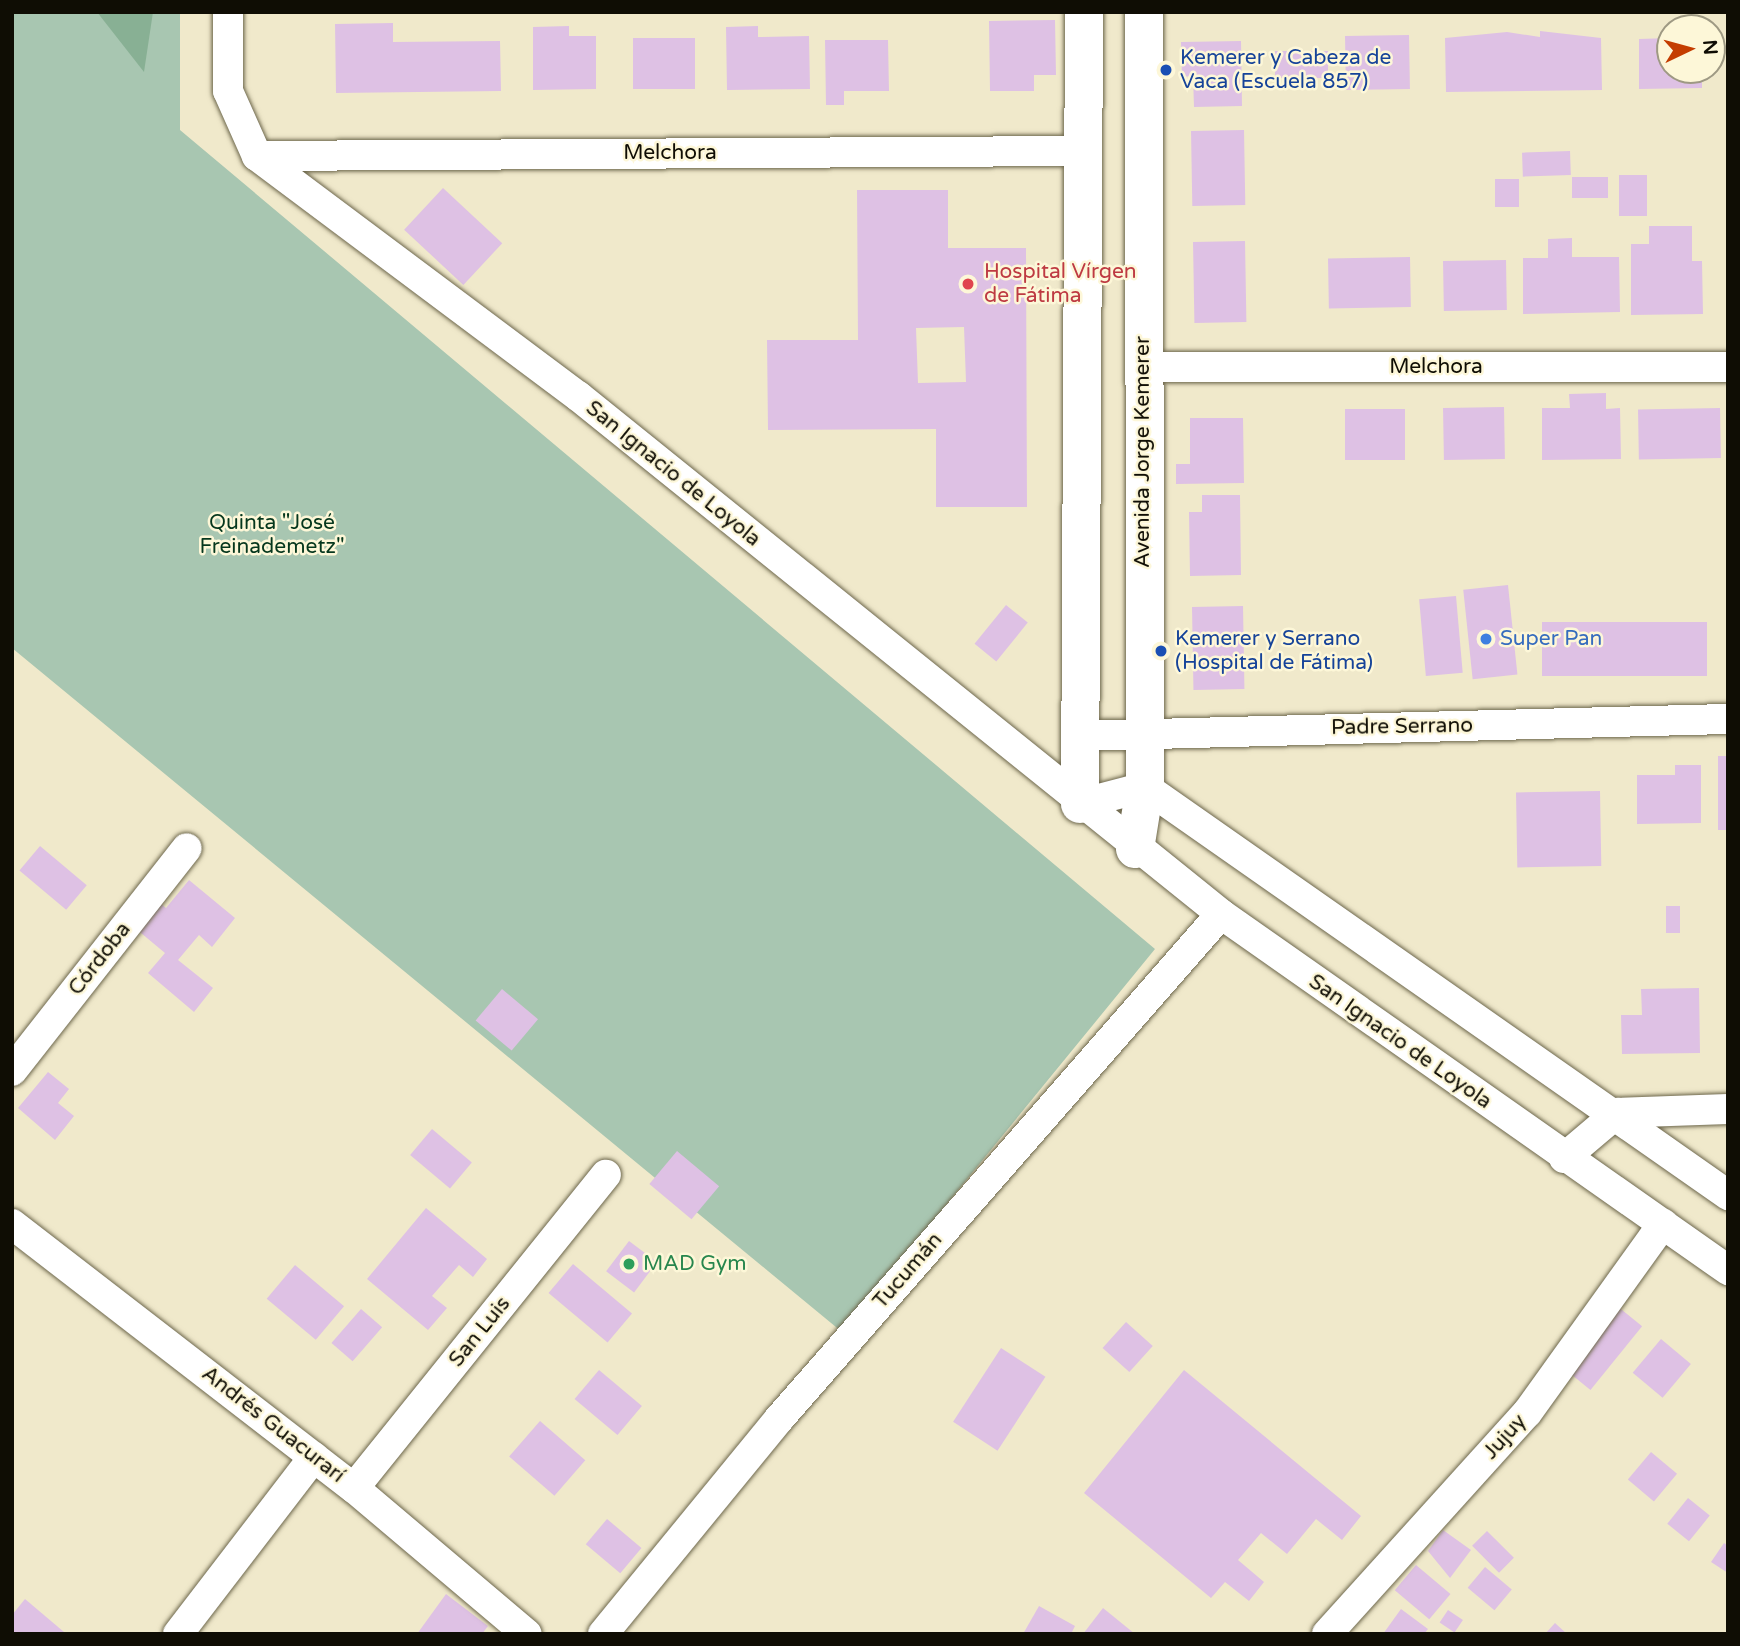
<!DOCTYPE html>
<html>
<head>
<meta charset="utf-8">
<style>
	body { margin:0 }
	#map { position:relative; width:1740px; height:1646px; overflow:hidden; background:#f0e9cb; font-family:"Varela Round",sans-serif }
	div>[style] { position:absolute }
	[style*='--x'] { left:calc(var(--x)*1px); top:calc(var(--y)*1px); width:calc(var(--w)*1px); rotate:calc(var(--a)*1deg) }
	.green>* { inset:0; background:#a8c6b1 }
	.forest>* { inset:0; background:#88b094 }
	.building>* { inset:0; background:#dec1e4; transform-origin:0 0 }
	.roads { filter:drop-shadow(0 0 2px #6d674c) drop-shadow(0 0 2px #6d674c) }
	.minor>* { height:30px; margin:-15px; padding:0 15px; transform-origin:15px; border-radius:15px; background:#fff }
	.secondary>* { height:38px; margin:-19px; padding:0 19px; transform-origin:19px; border-radius:19px; background:#fff }
	.dots>* { width:19px; height:19px; translate:-50% -50%; box-sizing:border-box; border:4px solid #fdf7d8; border-radius:50% }
	span { translate:-50% -50%; white-space:nowrap; text-align:center; line-height:1.15; -webkit-text-stroke:5px #fdf7d8; paint-order:stroke }
	.transit-label { font-size:21px; color:#164399 }
	.left { translate:0 -50%; text-align:left }
	.street-label { font-size:21px; color:#0f0d04 }
	.health-label { font-size:21px; color:#be3a42 }
	.park-label { font-size:21px; color:#05371d }
	.shop-label { font-size:21px; color:#366cbe }
	.leisure-label { font-size:21px; color:#27864d }
	.frame { position:absolute; inset:0; border:14px solid #0f0d04; pointer-events:none }
	.north { position:absolute; left:1656px; top:14px; width:70px; height:70px; box-sizing:border-box; background:#fdf7d8; border:2px solid #9e9983; border-radius:50%; rotate:85deg; font-size:19px; font-weight:700; line-height:28px; text-align:center; color:#0f0d04 }
	.north::after { content:''; display:block; margin:auto; width:24px; height:32px; background:#c43d00; clip-path:polygon(50% 0,100% 100%,50% 72%,0 100%) }
</style>
</head>
<body>
<div id="map">
	<div class="green">
		<div style="clip-path:polygon(12px 12px,180px 12px,180px 130px,1155px 949px,842px 1332px,12px 648px)"></div>
	</div>
	<div class="forest">
		<div style="clip-path:polygon(97px 12px,153px 12px,144px 72px)"></div>
	</div>
	<div class="building">
		<div style="clip-path:polygon(1055px 20px,1056px 75px,1034px 75px,1034px 91px,990px 91px,989px 21px)"></div>
		<div style="clip-path:polygon(393px 23px,393px 42px,500px 41px,501px 91px,336px 93px,335px 24px)"></div>
		<div style="clip-path:polygon(569px 26px,569px 36px,596px 36px,596px 89px,533px 90px,533px 27px)"></div>
		<div style="clip-path:polygon(758px 26px,758px 37px,809px 36px,810px 89px,727px 90px,726px 27px)"></div>
		<div style="clip-path:polygon(1540px 31px,1601px 38px,1602px 90px,1446px 92px,1445px 38px,1507px 32px,1540px 37px)"></div>
		<div style="left:1409px;top:35px;width:54px;height:64px;rotate:89deg"></div>
		<div style="left:633px;top:38px;width:62px;height:51px"></div>
		<div style="clip-path:polygon(1670px 38px,1670px 70px,1702px 70px,1702px 88px,1639px 89px,1639px 39px)"></div>
		<div style="clip-path:polygon(825px 40px,888px 40px,889px 91px,844px 91px,844px 105px,826px 105px)"></div>
		<div style="clip-path:polygon(1241px 41px,1242px 106px,1194px 107px,1193px 76px,1182px 77px,1181px 42px)"></div>
		<div style="left:1328px;top:51px;width:27px;height:53px;rotate:90deg"></div>
		<div style="left:1244px;top:130px;width:75px;height:53px;rotate:89deg"></div>
		<div style="left:1570px;top:151px;width:24px;height:48px;rotate:88deg"></div>
		<div style="left:1619px;top:175px;width:28px;height:41px"></div>
		<div style="left:1608px;top:177px;width:21px;height:36px;rotate:90deg"></div>
		<div style="left:1495px;top:179px;width:24px;height:28px"></div>
		<div style="left:443px;top:188px;width:81px;height:57px;rotate:43deg"></div>
		<div style="clip-path:polygon(evenodd,857px 190px,948px 190px,948px 248px,1026px 248px,1027px 507px,936px 507px,936px 429px,768px 430px,767px 340px,858px 340px,857px 190px,964px 327px,966px 382px,918px 383px,916px 328px,964px 327px)"></div>
		<div style="clip-path:polygon(1649px 226px,1692px 226px,1692px 261px,1702px 261px,1703px 314px,1631px 315px,1631px 244px,1649px 244px)"></div>
		<div style="clip-path:polygon(1572px 238px,1572px 257px,1619px 257px,1620px 312px,1523px 314px,1523px 258px,1548px 258px,1548px 239px)"></div>
		<div style="left:1245px;top:241px;width:81px;height:52px;rotate:89deg"></div>
		<div style="left:1410px;top:257px;width:50px;height:82px;rotate:89deg"></div>
		<div style="left:1506px;top:260px;width:50px;height:63px;rotate:89deg"></div>
		<div style="clip-path:polygon(1606px 393px,1606px 409px,1620px 408px,1621px 459px,1542px 460px,1542px 408px,1570px 408px,1569px 394px)"></div>
		<div style="left:1504px;top:407px;width:52px;height:61px;rotate:89deg"></div>
		<div style="left:1720px;top:408px;width:50px;height:82px;rotate:89deg"></div>
		<div style="left:1405px;top:409px;width:51px;height:60px;rotate:90deg"></div>
		<div style="clip-path:polygon(1190px 418px,1243px 418px,1244px 483px,1176px 484px,1176px 464px,1190px 464px)"></div>
		<div style="clip-path:polygon(1202px 495px,1240px 495px,1241px 575px,1190px 576px,1189px 512px,1202px 512px)"></div>
		<div style="left:1508px;top:585px;width:90px;height:45px;rotate:84deg"></div>
		<div style="left:1456px;top:596px;width:77px;height:37px;rotate:85deg"></div>
		<div style="left:1006px;top:605px;width:28px;height:50px;rotate:39deg"></div>
		<div style="left:1243px;top:606px;width:83px;height:51px;rotate:89deg"></div>
		<div style="left:1707px;top:622px;width:54px;height:165px;rotate:90deg"></div>
		<div style="left:1718px;top:756px;width:10px;height:74px"></div>
		<div style="clip-path:polygon(1675px 765px,1701px 765px,1701px 823px,1637px 824px,1637px 775px,1675px 775px)"></div>
		<div style="left:1600px;top:791px;width:75px;height:84px;rotate:89deg"></div>
		<div style="left:40px;top:846px;width:61px;height:32px;rotate:40deg"></div>
		<div style="clip-path:polygon(189px 880px,235px 918px,212px 947px,199px 935px,178px 960px,213px 988px,194px 1012px,148px 973px,165px 953px,135px 928px,158px 901px,166px 908px)"></div>
		<div style="left:1666px;top:906px;width:14px;height:27px"></div>
		<div style="clip-path:polygon(1699px 988px,1700px 1053px,1622px 1054px,1621px 1015px,1642px 1015px,1641px 989px)"></div>
		<div style="left:502px;top:989px;width:47px;height:41px;rotate:40deg"></div>
		<div style="clip-path:polygon(48px 1072px,69px 1089px,58px 1103px,74px 1116px,55px 1140px,18px 1108px)"></div>
		<div style="left:432px;top:1129px;width:52px;height:34px;rotate:40deg"></div>
		<div style="left:677px;top:1151px;width:55px;height:43px;rotate:40deg"></div>
		<div style="clip-path:polygon(426px 1208px,487px 1259px,473px 1277px,459px 1265px,432px 1296px,447px 1308px,428px 1330px,367px 1279px)"></div>
		<div style="left:629px;top:1241px;width:35px;height:38px;rotate:37deg"></div>
		<div style="left:573px;top:1264px;width:77px;height:38px;rotate:40deg"></div>
		<div style="left:295px;top:1265px;width:64px;height:44px;rotate:40deg"></div>
		<div style="left:1611px;top:1301px;width:40px;height:82px;rotate:39deg"></div>
		<div style="left:361px;top:1309px;width:28px;height:45px;rotate:41deg"></div>
		<div style="left:1126px;top:1322px;width:36px;height:35px;rotate:42deg"></div>
		<div style="left:1661px;top:1339px;width:39px;height:44px;rotate:40deg"></div>
		<div style="left:1001px;top:1348px;width:53px;height:88px;rotate:33deg"></div>
		<div style="left:599px;top:1370px;width:56px;height:38px;rotate:40deg"></div>
		<div style="clip-path:polygon(1184px 1370px,1361px 1516px,1342px 1540px,1316px 1519px,1287px 1554px,1261px 1533px,1238px 1560px,1264px 1582px,1249px 1601px,1225px 1582px,1211px 1598px,1084px 1493px)"></div>
		<div style="left:540px;top:1421px;width:60px;height:47px;rotate:41deg"></div>
		<div style="left:1651px;top:1452px;width:34px;height:36px;rotate:40deg"></div>
		<div style="left:1688px;top:1498px;width:28px;height:33px;rotate:39deg"></div>
		<div style="left:607px;top:1519px;width:45px;height:33px;rotate:40deg"></div>
		<div style="clip-path:polygon(1443px 1530px,1471px 1550px,1450px 1578px,1428px 1551px)"></div>
		<div style="left:1487px;top:1531px;width:38px;height:21px;rotate:45deg"></div>
		<div style="clip-path:polygon(1724px 1543px,1728px 1546px,1728px 1573px,1711px 1562px)"></div>
		<div style="left:1416px;top:1565px;width:45px;height:33px;rotate:40deg"></div>
		<div style="left:1485px;top:1567px;width:35px;height:27px;rotate:40deg"></div>
		<div style="clip-path:polygon(446px 1594px,488px 1626px,482px 1634px,417px 1634px)"></div>
		<div style="clip-path:polygon(25px 1599px,64px 1632px,62px 1634px,12px 1634px,12px 1615px)"></div>
		<div style="clip-path:polygon(1039px 1606px,1075px 1626px,1071px 1634px,1023px 1634px)"></div>
		<div style="clip-path:polygon(1103px 1608px,1135px 1634px,1083px 1634px)"></div>
		<div style="clip-path:polygon(1401px 1609px,1428px 1629px,1424px 1634px,1383px 1634px)"></div>
		<div style="left:1448px;top:1610px;width:18px;height:15px;rotate:34deg"></div>
		<div style="clip-path:polygon(1555px 1623px,1567px 1634px,1545px 1634px)"></div>
	</div>
	<div class="roads">
		<div class="minor">
			<div style="--x:228;--y:12;--w:79;--a:90"></div>
			<div style="--x:228;--y:91;--w:71;--a:66"></div>
			<div style="--x:257;--y:156;--w:401;--a:36.8"></div>
			<div style="--x:578;--y:396;--w:826;--a:38.85"></div>
			<div style="--x:1221;--y:914;--w:620;--a:35.08"></div>
			<div style="--x:257;--y:156;--w:826;--a:-0.35"></div>
			<div style="--x:1143;--y:367;--w:585;--a:0"></div>
			<div style="--x:1077;--y:736;--w:651;--a:-1.5"></div>
			<div style="--x:1080;--y:804;--w:67;--a:-14.7"></div>
			<div style="--x:1145;--y:787;--w:712;--a:34.99"></div>
			<div style="--x:12;--y:1071;--w:283;--a:-51.9"></div>
			<div style="--x:1564;--y:1158;--w:70;--a:-40.3"></div>
			<div style="--x:1617;--y:1113;--w:111;--a:-2.1"></div>
			<div style="--x:12;--y:1224;--w:432;--a:37.7"></div>
			<div style="--x:354;--y:1488;--w:226;--a:40.2"></div>
			<div style="--x:354;--y:1488;--w:402;--a:-51.2"></div>
			<div style="--x:178;--y:1634;--w:223;--a:-52.5"></div>
			<div style="--x:603;--y:1634;--w:278;--a:-50.7"></div>
			<div style="--x:779;--y:1419;--w:671;--a:-48.81"></div>
			<div style="--x:1327;--y:1634;--w:298;--a:-47.9"></div>
			<div style="--x:1527;--y:1413;--w:233;--a:-54.3"></div>
		</div>
		<div class="secondary">
			<div style="--x:1080;--y:804;--w:792;--a:-89.71"></div>
			<div style="--x:1135;--y:849;--w:63;--a:-80.8"></div>
			<div style="--x:1145;--y:787;--w:775;--a:-90.07"></div>
		</div>
	</div>
	<div class="dots">
		<div style="left:1166px;top:70px;background:#1a4fb4"></div>
		<div style="left:968px;top:284px;background:#e0444e"></div>
		<div style="left:1486px;top:639px;background:#3f7fe0"></div>
		<div style="left:1161px;top:651px;background:#1a4fb4"></div>
		<div style="left:629px;top:1264px;background:#2e9e5b"></div>
	</div>
	<div class="transit-label">
		<span class="left" style="left:1180px;top:70px">Kemerer y Cabeza de<br>Vaca (Escuela 857)</span>
		<span class="left" style="left:1175px;top:651px">Kemerer y Serrano<br>(Hospital de Fátima)</span>
	</div>
	<div class="street-label">
		<span style="left:670px;top:153px">Melchora</span>
		<span style="left:1436px;top:367px">Melchora</span>
		<span style="left:1143px;top:452px;rotate:-90deg">Avenida Jorge Kemerer</span>
		<span style="left:673px;top:474px;rotate:39deg">San Ignacio de Loyola</span>
		<span style="left:1402px;top:727px;rotate:-1deg">Padre Serrano</span>
		<span style="left:100px;top:959px;rotate:-52deg">Córdoba</span>
		<span style="left:1400px;top:1042px;rotate:35deg">San Ignacio de Loyola</span>
		<span style="left:908px;top:1271px;rotate:-49deg">Tucumán</span>
		<span style="left:480px;top:1332px;rotate:-51deg">San Luis</span>
		<span style="left:273px;top:1425px;rotate:38deg">Andrés Guacurarí</span>
		<span style="left:1505px;top:1437px;rotate:-48deg">Jujuy</span>
	</div>
	<div class="health-label">
		<span class="left" style="left:984px;top:284px">Hospital Vírgen<br>de Fátima</span>
	</div>
	<div class="park-label">
		<span style="left:272px;top:535px">Quinta "José<br>Freinademetz"</span>
	</div>
	<div class="shop-label">
		<span class="left" style="left:1500px;top:639px">Super Pan</span>
	</div>
	<div class="leisure-label">
		<span class="left" style="left:643px;top:1264px">MAD Gym</span>
	</div>
	<div class="frame"></div>
	<div class="north">N</div>
</div>
</body>
</html>
